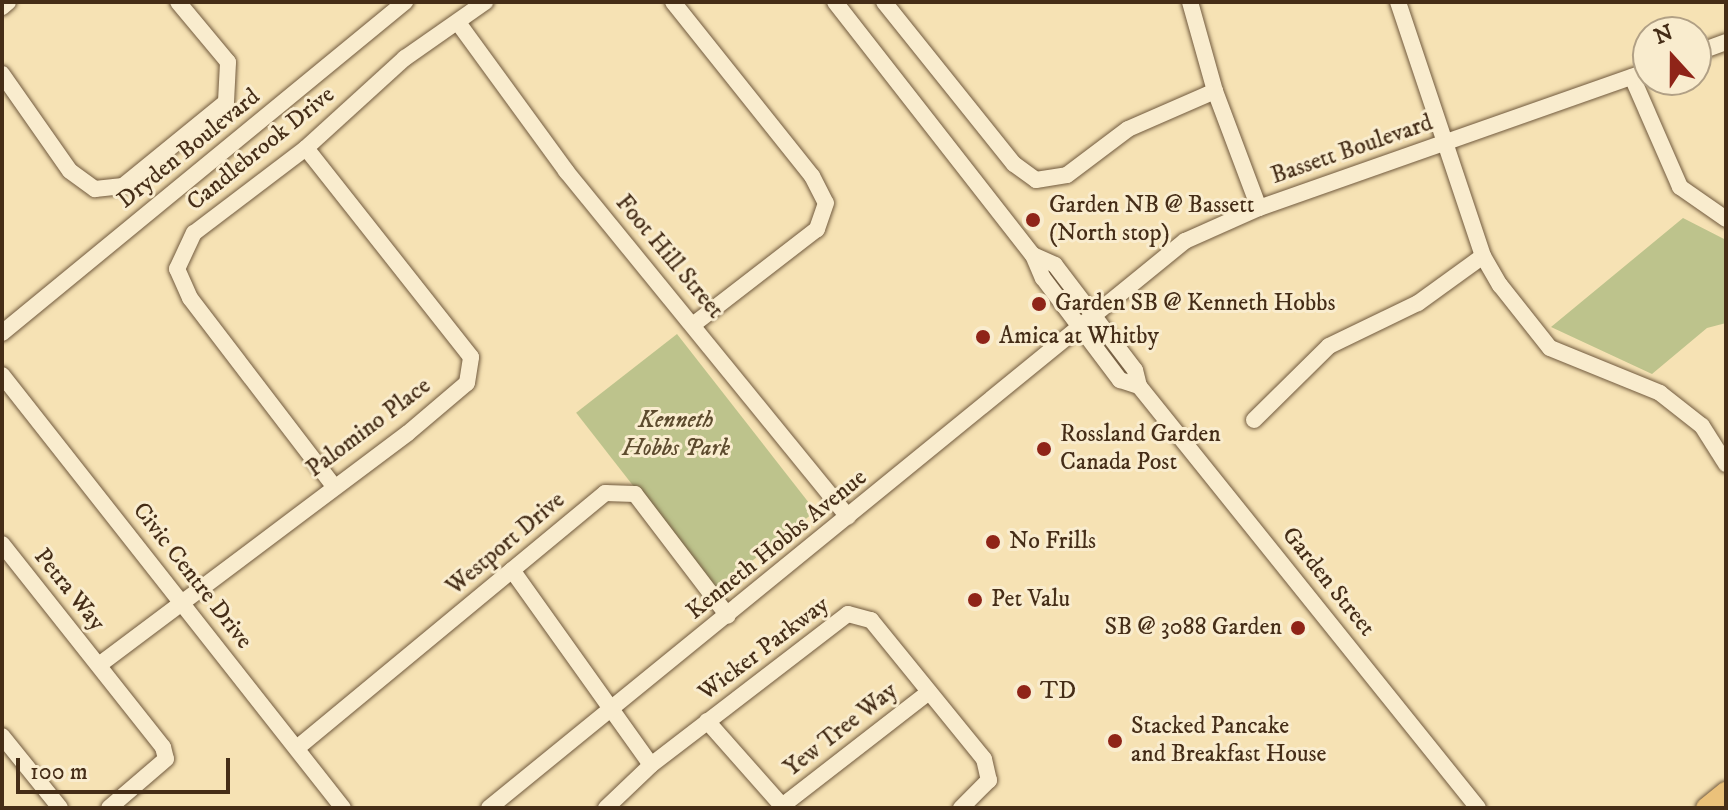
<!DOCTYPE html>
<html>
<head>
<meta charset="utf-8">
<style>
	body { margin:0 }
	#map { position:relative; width:1728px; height:810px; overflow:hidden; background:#f6e2b4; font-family:"IM FELL DW Pica",serif }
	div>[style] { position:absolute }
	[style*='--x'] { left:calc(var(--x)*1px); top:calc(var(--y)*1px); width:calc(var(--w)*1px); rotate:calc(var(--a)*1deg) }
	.green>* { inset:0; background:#bdc38c; transform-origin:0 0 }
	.roads { filter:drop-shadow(0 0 2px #715a3e) drop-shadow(0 0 2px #715a3e) }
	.minor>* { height:16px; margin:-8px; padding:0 8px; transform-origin:8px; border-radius:8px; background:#f9ecce }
	.major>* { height:20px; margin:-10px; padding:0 10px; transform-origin:10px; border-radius:10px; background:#ebc17a }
	.dots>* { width:22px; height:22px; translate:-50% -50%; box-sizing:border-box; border:4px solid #f9ecce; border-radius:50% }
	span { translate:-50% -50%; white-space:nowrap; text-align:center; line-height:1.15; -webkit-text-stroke:6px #f9ecce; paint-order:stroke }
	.street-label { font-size:24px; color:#452d17 }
	.poi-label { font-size:24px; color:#452d17 }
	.left { translate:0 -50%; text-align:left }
	.right { translate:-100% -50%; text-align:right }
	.park-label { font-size:24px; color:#5d4b2e; font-style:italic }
	.frame { position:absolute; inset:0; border:4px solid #452d17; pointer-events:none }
	.north { position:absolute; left:1632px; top:16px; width:80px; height:80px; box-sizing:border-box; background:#f9ecce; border:2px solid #b1a085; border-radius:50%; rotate:339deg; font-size:22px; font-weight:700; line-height:32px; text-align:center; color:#452d17 }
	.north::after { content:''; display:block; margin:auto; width:28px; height:36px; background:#8f2418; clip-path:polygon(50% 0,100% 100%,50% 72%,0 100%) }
	.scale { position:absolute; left:16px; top:758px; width:214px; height:36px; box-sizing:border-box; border:4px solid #452d17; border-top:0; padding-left:10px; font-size:24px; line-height:28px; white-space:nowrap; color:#452d17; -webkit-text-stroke:6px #f9ecce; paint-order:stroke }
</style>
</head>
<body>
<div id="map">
	<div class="green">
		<div style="clip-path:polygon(1683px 218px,1726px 240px,1726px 323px,1707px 328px,1652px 374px,1551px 327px)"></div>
		<div style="left:677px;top:334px;width:225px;height:128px;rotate:52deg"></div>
	</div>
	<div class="roads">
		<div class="minor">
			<div style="--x:673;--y:2;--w:223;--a:51.4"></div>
			<div style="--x:812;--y:176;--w:30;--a:63"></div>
			<div style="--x:826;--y:203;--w:28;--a:109"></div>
			<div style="--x:817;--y:229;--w:155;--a:142.3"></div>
			<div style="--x:835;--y:2;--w:321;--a:52"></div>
			<div style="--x:1033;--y:255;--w:25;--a:67"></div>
			<div style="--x:1043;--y:278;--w:128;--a:53"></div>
			<div style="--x:1120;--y:380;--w:20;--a:18"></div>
			<div style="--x:884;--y:2;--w:208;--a:51.3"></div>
			<div style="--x:1014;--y:164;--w:27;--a:36"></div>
			<div style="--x:1036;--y:180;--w:31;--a:-9"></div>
			<div style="--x:1067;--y:175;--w:76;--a:-37"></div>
			<div style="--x:1128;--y:129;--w:95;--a:-23.6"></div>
			<div style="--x:1190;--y:2;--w:92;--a:74.3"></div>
			<div style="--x:1215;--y:91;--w:125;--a:69.4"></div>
			<div style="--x:1398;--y:2;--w:268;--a:71.5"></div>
			<div style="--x:1483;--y:256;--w:34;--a:60"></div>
			<div style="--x:1500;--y:285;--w:80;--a:51.6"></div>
			<div style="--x:1550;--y:348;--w:119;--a:22.2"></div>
			<div style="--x:1660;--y:393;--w:53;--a:38.2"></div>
			<div style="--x:1702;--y:426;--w:45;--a:57.7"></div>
			<div style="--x:2;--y:7;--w:8;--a:-40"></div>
			<div style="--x:459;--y:24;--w:182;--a:53.9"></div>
			<div style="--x:566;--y:171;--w:446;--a:50.8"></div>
			<div style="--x:1696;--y:53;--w:32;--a:-20"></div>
			<div style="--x:2;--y:74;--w:118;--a:55"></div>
			<div style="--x:70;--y:171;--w:31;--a:36"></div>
			<div style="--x:95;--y:189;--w:28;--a:-6"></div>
			<div style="--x:123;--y:186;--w:133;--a:-39.2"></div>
			<div style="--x:226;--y:102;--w:40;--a:-87.1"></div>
			<div style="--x:228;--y:62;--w:78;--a:-129.8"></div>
			<div style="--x:1632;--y:77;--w:120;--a:66.4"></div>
			<div style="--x:1680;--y:187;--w:56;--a:34.8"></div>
			<div style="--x:1033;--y:255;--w:24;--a:24"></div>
			<div style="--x:1055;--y:265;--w:132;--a:52.7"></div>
			<div style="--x:1135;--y:370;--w:16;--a:76"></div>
			<div style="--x:1139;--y:386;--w:541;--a:51.22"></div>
			<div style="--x:2;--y:333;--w:522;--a:-39.4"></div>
			<div style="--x:2;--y:375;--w:551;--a:51.78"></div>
			<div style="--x:1254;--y:420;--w:105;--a:-44.6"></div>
			<div style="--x:1329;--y:346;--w:99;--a:-25.8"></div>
			<div style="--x:1418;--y:303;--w:80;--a:-35.9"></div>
			<div style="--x:333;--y:485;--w:235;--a:-127.4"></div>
			<div style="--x:190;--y:298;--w:32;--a:-114"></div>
			<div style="--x:177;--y:269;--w:40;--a:-65"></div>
			<div style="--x:194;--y:233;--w:141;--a:-37.2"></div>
			<div style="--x:306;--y:148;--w:134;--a:-42.3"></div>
			<div style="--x:405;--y:58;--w:98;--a:-35"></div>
			<div style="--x:2;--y:544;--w:259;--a:51.6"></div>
			<div style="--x:163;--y:747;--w:12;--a:76"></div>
			<div style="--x:166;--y:759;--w:75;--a:139.3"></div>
			<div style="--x:512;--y:570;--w:239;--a:54.5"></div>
			<div style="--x:99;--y:665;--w:386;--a:-36.9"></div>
			<div style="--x:408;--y:433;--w:77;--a:-40.3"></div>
			<div style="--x:467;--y:383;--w:26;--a:-81"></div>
			<div style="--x:471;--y:357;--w:266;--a:-128.3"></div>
			<div style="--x:707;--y:721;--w:116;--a:48.5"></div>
			<div style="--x:2;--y:736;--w:92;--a:51.1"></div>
			<div style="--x:297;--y:748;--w:400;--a:-39.6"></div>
			<div style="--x:605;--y:493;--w:30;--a:2"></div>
			<div style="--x:635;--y:494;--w:153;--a:52.7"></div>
			<div style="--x:782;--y:806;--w:186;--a:-37.8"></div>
			<div style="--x:489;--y:808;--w:898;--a:-39.17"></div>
			<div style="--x:1185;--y:241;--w:81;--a:-24"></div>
			<div style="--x:1259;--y:208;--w:412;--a:-19.4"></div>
			<div style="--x:606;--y:808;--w:62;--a:-43.7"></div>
			<div style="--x:651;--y:765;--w:248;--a:-37.5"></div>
			<div style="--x:848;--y:614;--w:24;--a:15"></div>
			<div style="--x:871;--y:620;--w:179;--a:50.9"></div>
			<div style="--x:984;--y:759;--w:22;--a:77"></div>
			<div style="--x:989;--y:780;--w:40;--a:135"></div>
		</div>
		<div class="major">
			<div style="--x:1706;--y:808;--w:26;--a:-39"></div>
		</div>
	</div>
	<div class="dots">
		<div style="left:1033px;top:220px;background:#8f2418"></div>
		<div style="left:1039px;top:304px;background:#8f2418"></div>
		<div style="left:983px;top:337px;background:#8f2418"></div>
		<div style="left:1044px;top:449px;background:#8f2418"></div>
		<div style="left:993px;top:542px;background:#8f2418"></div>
		<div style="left:975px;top:600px;background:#8f2418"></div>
		<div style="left:1298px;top:628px;background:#8f2418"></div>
		<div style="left:1024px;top:692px;background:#8f2418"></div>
		<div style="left:1115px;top:741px;background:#8f2418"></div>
	</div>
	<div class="street-label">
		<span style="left:189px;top:149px;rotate:-39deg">Dryden Boulevard</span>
		<span style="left:261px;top:149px;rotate:-39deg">Candlebrook Drive</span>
		<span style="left:1352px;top:150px;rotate:-19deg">Bassett Boulevard</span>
		<span style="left:669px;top:257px;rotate:50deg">Foot Hill Street</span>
		<span style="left:369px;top:428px;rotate:-37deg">Palomino Place</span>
		<span style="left:506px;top:544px;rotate:-40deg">Westport Drive</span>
		<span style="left:777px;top:545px;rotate:-39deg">Kenneth Hobbs Avenue</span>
		<span style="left:192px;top:576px;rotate:52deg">Civic Centre Drive</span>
		<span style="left:1328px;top:582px;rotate:51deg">Garden Street</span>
		<span style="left:69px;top:590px;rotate:51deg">Petra Way</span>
		<span style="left:764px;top:649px;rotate:-37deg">Wicker Parkway</span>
		<span style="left:841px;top:730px;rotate:-38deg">Yew Tree Way</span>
	</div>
	<div class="poi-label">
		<span class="left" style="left:1049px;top:220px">Garden NB @ Bassett<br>(North stop)</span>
		<span class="left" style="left:1055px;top:304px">Garden SB @ Kenneth Hobbs</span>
		<span class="left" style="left:999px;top:337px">Amica at Whitby</span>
		<span class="left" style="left:1060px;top:449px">Rossland Garden<br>Canada Post</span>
		<span class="left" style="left:1009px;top:542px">No Frills</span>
		<span class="left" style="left:991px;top:600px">Pet Valu</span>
		<span class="right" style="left:1282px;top:628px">SB @ 3088 Garden</span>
		<span class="left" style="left:1040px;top:692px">TD</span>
		<span class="left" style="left:1131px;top:741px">Stacked Pancake<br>and Breakfast House</span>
	</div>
	<div class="park-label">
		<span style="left:676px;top:435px">Kenneth<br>Hobbs Park</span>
	</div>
	<div class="frame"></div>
	<div class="north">N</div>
	<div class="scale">100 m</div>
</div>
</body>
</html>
